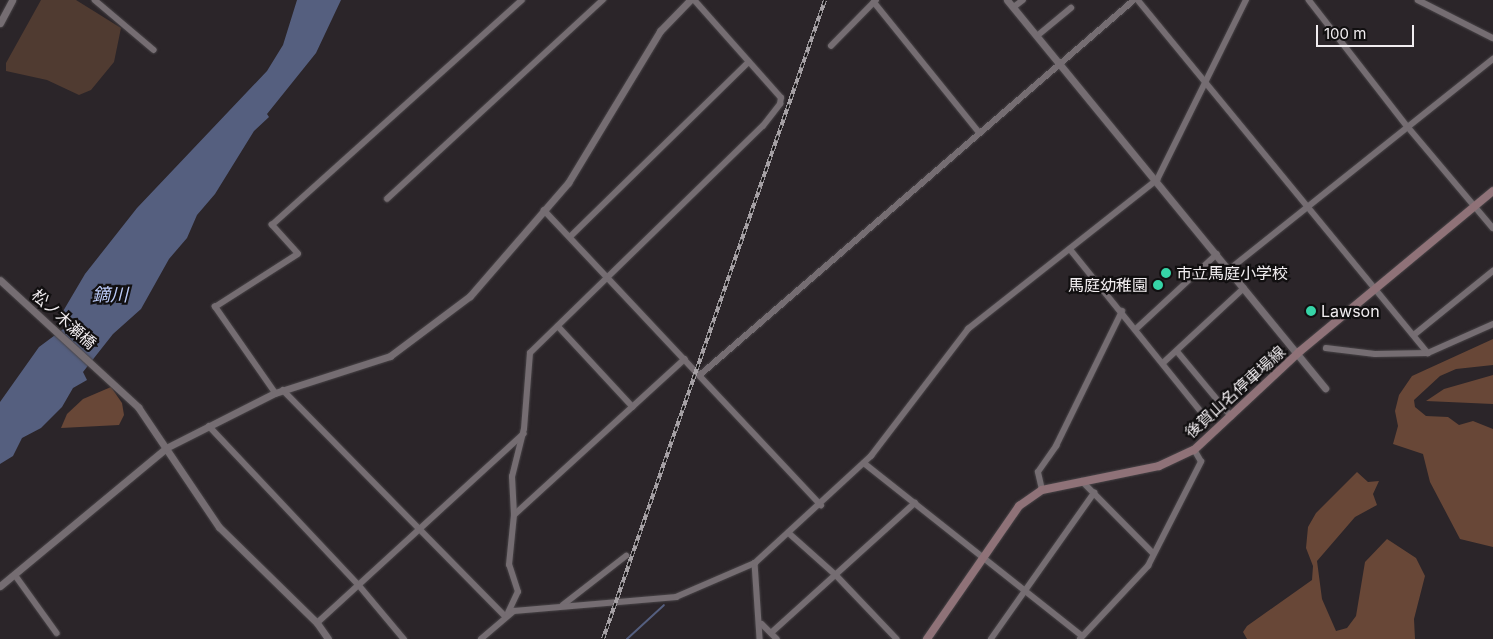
<!DOCTYPE html>
<html>
<head>
<meta charset="utf-8">
<style>
	body { margin:0 }
	#map { position:relative; width:1493px; height:639px; overflow:hidden; background:#2b2529; font-family:Inter,"Noto Sans JP",sans-serif }
	div>[style] { position:absolute }
	[style*='--x'] { left:calc(var(--x)*1px); top:calc(var(--y)*1px); width:calc(var(--w)*1px); rotate:calc(var(--a)*1deg) }
	.green>* { inset:0; background:#503b31 }
	.forest>* { inset:0; background:#684737 }
	.water>* { inset:0; background:#555f7f }
	.stream>* { height:2px; margin:-1px; padding:0 1px; transform-origin:1px; border-radius:1px; background:#555f7f }
	.roads { filter:drop-shadow(0 0 1px #484447) drop-shadow(0 0 1px #484447) }
	.minor>* { height:5.5px; margin:-2.75px; padding:0 2.75px; transform-origin:2.75px; border-radius:2.75px; background:#756d72 }
	.tertiary>* { height:7px; margin:-3.5px; padding:0 3.5px; transform-origin:3.5px; border-radius:3.5px; background:#756d72 }
	.secondary>* { height:8px; margin:-4px; padding:0 4px; transform-origin:4px; border-radius:4px; background:#8f7278 }
	.rail>* { height:4px; margin-top:-2px; transform-origin:0; background:repeating-linear-gradient(90deg,#110f10 0 5.5px,#a5a0a4 0 11px); box-sizing:border-box; border-block:1px solid #a5a0a4 }
	.dots>* { width:14px; height:14px; translate:-50% -50%; box-sizing:border-box; border:2px solid #110f10; border-radius:50% }
	span { translate:-50% -50%; white-space:nowrap; text-align:center; line-height:1.15; -webkit-text-stroke:4.5px #110f10; paint-order:stroke }
	.poi-label { font-size:16px; color:#f1edf0 }
	.left { translate:0 -50%; text-align:left }
	.right { translate:-100% -50%; text-align:right }
	.street-label { font-size:16px; color:#f1edf0 }
	.water-label { font-size:18px; color:#bbcaf7; font-style:italic }
	.scale { position:absolute; left:1316px; top:25px; width:98px; height:22px; box-sizing:border-box; border:2px solid #f1edf0; border-top:0; padding-left:6px; font-size:15px; line-height:18px; white-space:nowrap; color:#f1edf0; -webkit-text-stroke:4px #110f10; paint-order:stroke }
</style>
</head>
<body>
<div id="map">
	<div class="green">
		<div style="clip-path:polygon(41px 0,76px 0,121px 28px,114px 62px,91px 90px,79px 95px,47px 80px,6px 71px,6px 63px)"></div>
	</div>
	<div class="forest">
		<div style="clip-path:polygon(1493px 339px,1493px 365px,1456px 369px,1440px 376px,1414px 400px,1415px 407px,1426px 416px,1448px 417px,1459px 425px,1473px 421px,1493px 429px,1493px 547px,1460px 539px,1430px 482px,1423px 454px,1393px 444px,1398px 426px,1395px 411px,1399px 395px,1412px 376px)"></div>
		<div style="clip-path:polygon(1493px 375px,1493px 404px,1426px 401px,1444px 389px)"></div>
		<div style="clip-path:polygon(111px 387px,122px 403px,124px 415px,119px 425px,61px 428px,67px 414px,83px 399px)"></div>
		<div style="clip-path:polygon(1357px 472px,1368px 482px,1379px 481px,1373px 494px,1377px 505px,1355px 517px,1317px 561px,1322px 599px,1336px 631px,1347px 628px,1356px 616px,1365px 562px,1387px 539px,1416px 558px,1425px 576px,1414px 619px,1415px 639px,1247px 639px,1243px 632px,1247px 626px,1312px 580px,1313px 566px,1306px 548px,1308px 527px,1316px 513px)"></div>
	</div>
	<div class="water">
		<div style="clip-path:polygon(297px 0,341px 0,316px 53px,267px 114px,269px 117px,254px 131px,215px 194px,197px 215px,187px 238px,169px 259px,141px 309px,113px 334px,83px 372px,87px 380px,73px 388px,62px 407px,41px 428px,22px 438px,13px 456px,0 464px,0 402px,39px 347px,74px 321px,62px 313px,85px 274px,137px 208px,267px 71px,283px 45px)"></div>
	</div>
	<div class="stream">
		<div style="--x:627;--y:639;--w:50;--a:-42.6"></div>
	</div>
	<div class="roads">
		<div class="minor">
			<div style="--x:95;--y:0;--w:77;--a:40.3"></div>
			<div style="--x:1138;--y:0;--w:457;--a:50.6"></div>
			<div style="--x:1309;--y:0;--w:161;--a:52.1"></div>
			<div style="--x:1408;--y:127;--w:132;--a:49.9"></div>
			<div style="--x:1418;--y:0;--w:84;--a:26.9"></div>
			<div style="--x:874;--y:2;--w:166;--a:51.1"></div>
			<div style="--x:1014;--y:7;--w:11;--a:-38"></div>
			<div style="--x:1037;--y:36;--w:44;--a:-39.5"></div>
			<div style="--x:831;--y:46;--w:64;--a:-45.6"></div>
			<div style="--x:387;--y:199;--w:294;--a:-42.7"></div>
			<div style="--x:544;--y:210;--w:405;--a:46.8"></div>
			<div style="--x:570;--y:237;--w:250;--a:-44.4"></div>
			<div style="--x:1070;--y:249;--w:221;--a:51.1"></div>
			<div style="--x:1230;--y:269;--w:337;--a:-38.6"></div>
			<div style="--x:558;--y:326;--w:110;--a:47.2"></div>
			<div style="--x:1136;--y:329;--w:110;--a:-42.8"></div>
			<div style="--x:1414;--y:335;--w:102;--a:-39"></div>
			<div style="--x:1326;--y:348;--w:49;--a:7"></div>
			<div style="--x:1375;--y:354;--w:53;--a:-1.1"></div>
			<div style="--x:1428;--y:353;--w:71;--a:-24"></div>
			<div style="--x:1177;--y:351;--w:85;--a:50.3"></div>
			<div style="--x:1163;--y:363;--w:110;--a:-42.8"></div>
			<div style="--x:700;--y:375;--w:574;--a:-40.83"></div>
			<div style="--x:283;--y:390;--w:317;--a:45.5"></div>
			<div style="--x:275;--y:393;--w:105;--a:-124.9"></div>
			<div style="--x:215;--y:307;--w:98;--a:-32.6"></div>
			<div style="--x:298;--y:254;--w:39;--a:-132"></div>
			<div style="--x:272;--y:225;--w:336;--a:-42"></div>
			<div style="--x:209;--y:426;--w:217;--a:46.7"></div>
			<div style="--x:358;--y:584;--w:72;--a:50.1"></div>
			<div style="--x:864;--y:463;--w:278;--a:38.4"></div>
			<div style="--x:1082;--y:481;--w:101;--a:45.4"></div>
			<div style="--x:1042;--y:490;--w:18;--a:-103"></div>
			<div style="--x:1038;--y:472;--w:32;--a:-55"></div>
			<div style="--x:1056;--y:446;--w:150;--a:-63.9"></div>
			<div style="--x:514;--y:515;--w:231;--a:-42.4"></div>
			<div style="--x:789;--y:533;--w:63;--a:41.8"></div>
			<div style="--x:836;--y:575;--w:88;--a:46.4"></div>
			<div style="--x:755;--y:563;--w:76;--a:86.2"></div>
			<div style="--x:16;--y:576;--w:70;--a:54.3"></div>
			<div style="--x:563;--y:605;--w:80;--a:-37.9"></div>
			<div style="--x:508;--y:613;--w:23;--a:-65"></div>
			<div style="--x:518;--y:592;--w:28;--a:-108"></div>
			<div style="--x:509;--y:565;--w:50;--a:-84.3"></div>
			<div style="--x:514;--y:515;--w:38;--a:-93"></div>
			<div style="--x:512;--y:477;--w:49;--a:-76"></div>
			<div style="--x:524;--y:429;--w:76;--a:-85.5"></div>
			<div style="--x:530;--y:353;--w:325;--a:-44.3"></div>
			<div style="--x:763;--y:126;--w:28;--a:-52"></div>
			<div style="--x:780;--y:104;--w:6;--a:-81"></div>
			<div style="--x:781;--y:98;--w:131;--a:-131.6"></div>
			<div style="--x:317;--y:623;--w:280;--a:-42.5"></div>
			<div style="--x:762;--y:624;--w:21;--a:45"></div>
			<div style="--x:771;--y:633;--w:194;--a:-42.1"></div>
			<div style="--x:481;--y:639;--w:43;--a:-40.3"></div>
			<div style="--x:514;--y:611;--w:163;--a:-4.9"></div>
			<div style="--x:676;--y:597;--w:86;--a:-23.3"></div>
			<div style="--x:755;--y:563;--w:158;--a:-42.7"></div>
			<div style="--x:871;--y:456;--w:160;--a:-52.6"></div>
			<div style="--x:968;--y:329;--w:241;--a:-38.3"></div>
			<div style="--x:1157;--y:180;--w:201;--a:-63.7"></div>
			<div style="--x:991;--y:639;--w:179;--a:-54.8"></div>
			<div style="--x:1080;--y:639;--w:100;--a:-47"></div>
			<div style="--x:1148;--y:566;--w:117;--a:-63"></div>
			<div style="--x:1201;--y:462;--w:14;--a:-120"></div>
		</div>
		<div class="tertiary">
			<div style="--x:1007;--y:0;--w:502;--a:50.66"></div>
			<div style="--x:0;--y:23;--w:26;--a:-62"></div>
			<div style="--x:0;--y:280;--w:188;--a:42.6"></div>
			<div style="--x:138;--y:407;--w:145;--a:56"></div>
			<div style="--x:219;--y:527;--w:137;--a:44.4"></div>
			<div style="--x:317;--y:623;--w:19;--a:55"></div>
			<div style="--x:0;--y:586;--w:216;--a:-39.7"></div>
			<div style="--x:166;--y:448;--w:122;--a:-26.8"></div>
			<div style="--x:275;--y:393;--w:121;--a:-17.8"></div>
			<div style="--x:390;--y:356;--w:100;--a:-36.9"></div>
			<div style="--x:470;--y:296;--w:150;--a:-49.1"></div>
			<div style="--x:568;--y:183;--w:178;--a:-58.8"></div>
			<div style="--x:660;--y:31;--w:43;--a:-45.9"></div>
		</div>
		<div class="secondary">
			<div style="--x:927;--y:639;--w:162;--a:-55.3"></div>
			<div style="--x:1019;--y:506;--w:28;--a:-35"></div>
			<div style="--x:1042;--y:490;--w:119;--a:-11.6"></div>
			<div style="--x:1159;--y:466;--w:38;--a:-25"></div>
			<div style="--x:1194;--y:450;--w:144;--a:-43"></div>
			<div style="--x:1299;--y:352;--w:252;--a:-39.7"></div>
		</div>
	</div>
	<div class="rail">
		<div style="--x:603;--y:639;--w:676;--a:-70.84"></div>
	</div>
	<div class="dots">
		<div style="left:1166px;top:273px;background:#36d4a7"></div>
		<div style="left:1158px;top:285px;background:#36d4a7"></div>
		<div style="left:1311px;top:311px;background:#36d4a7"></div>
	</div>
	<div class="poi-label">
		<span class="left" style="left:1176px;top:273px">市立馬庭小学校</span>
		<span class="right" style="left:1148px;top:285px">馬庭幼稚園</span>
		<span class="left" style="left:1321px;top:311px">Lawson</span>
	</div>
	<div class="street-label">
		<span style="left:64px;top:319px;rotate:42deg">松ノ木瀬橋</span>
		<span style="left:1235px;top:392px;rotate:-42deg">後賀山名停車場線</span>
	</div>
	<div class="water-label">
		<span style="left:110px;top:295px">鏑川</span>
	</div>
	<div class="scale">100 m</div>
</div>
</body>
</html>
